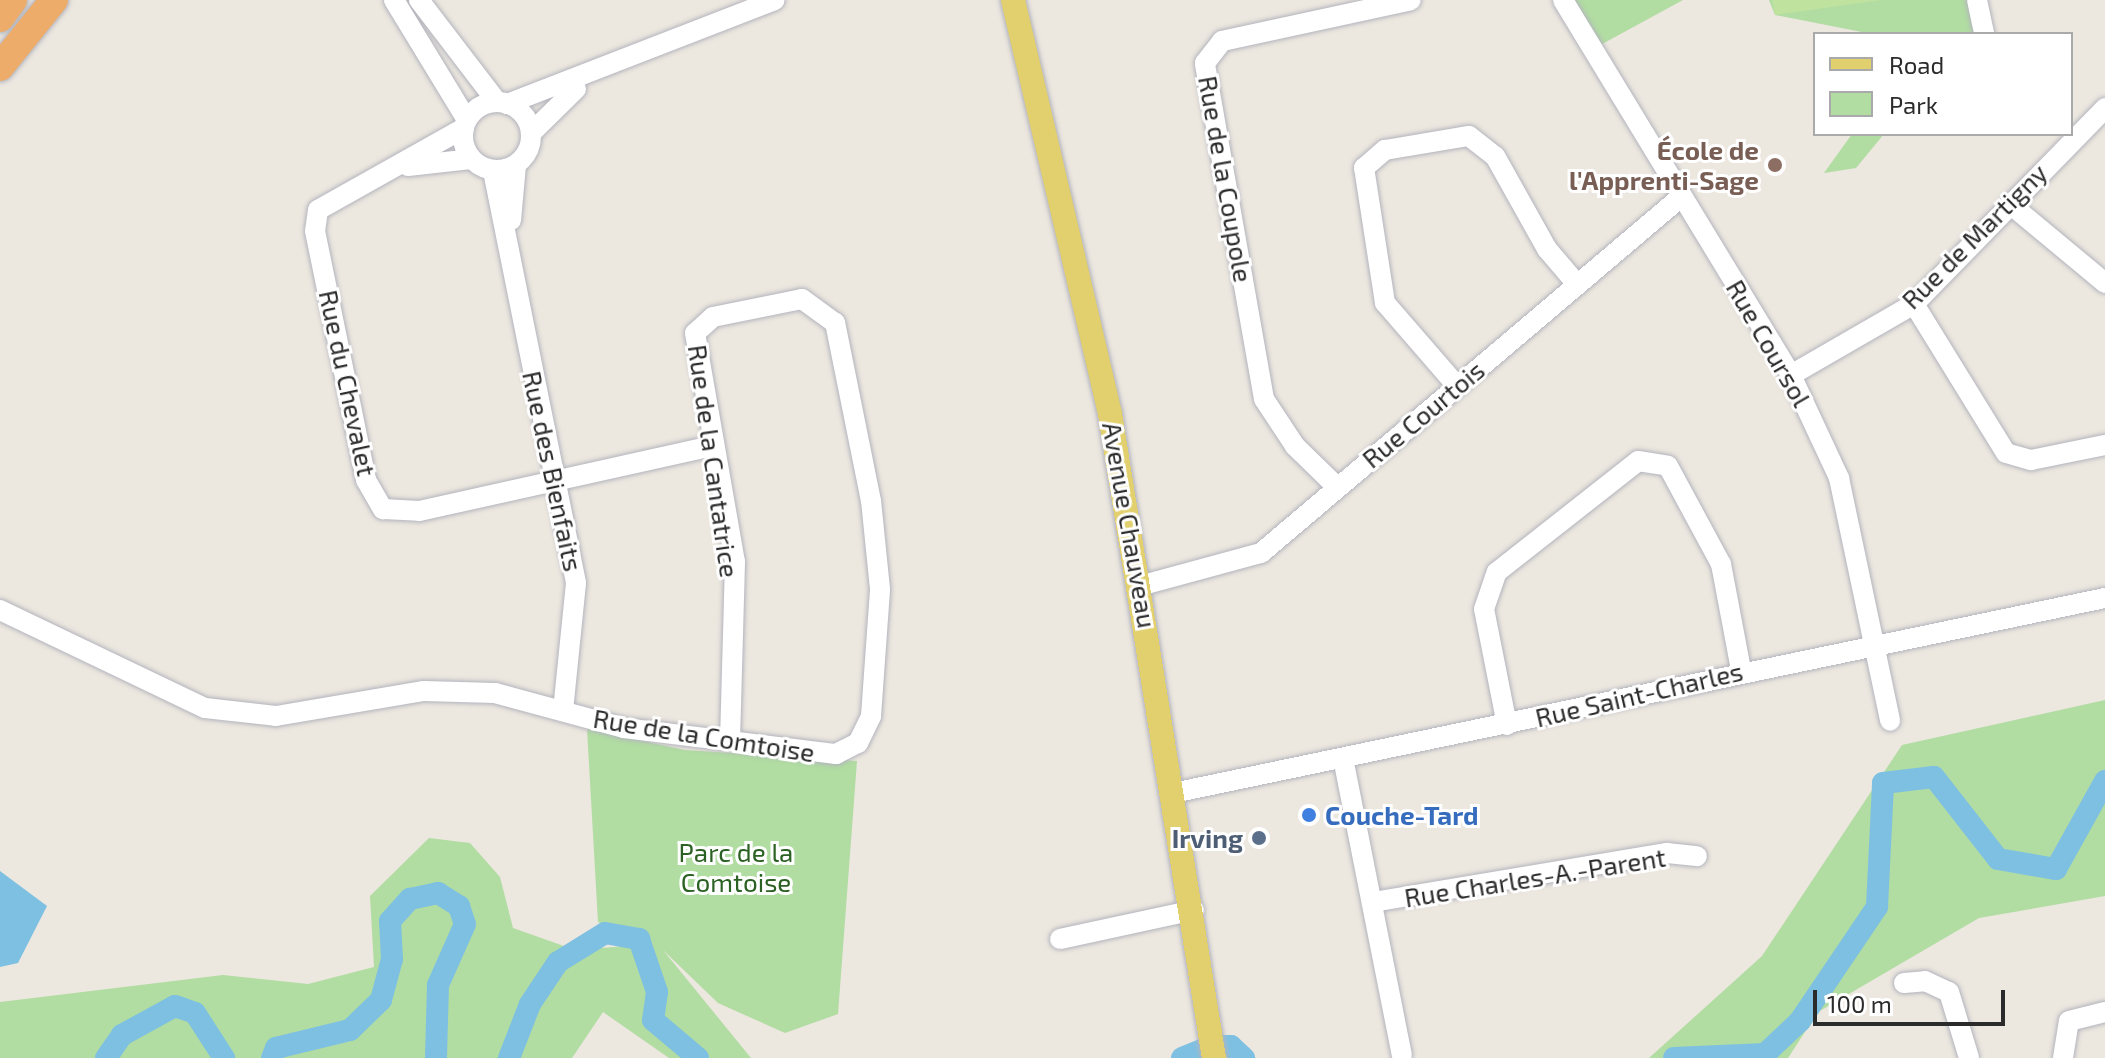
<!DOCTYPE html>
<html>
<head>
<meta charset="utf-8">
<style>
	body { margin:0 }
	#map { position:relative; width:2105px; height:1058px; overflow:hidden; background:#ece7df; font-family:"Exo 2",sans-serif }
	div>[style] { position:absolute }
	[style*='--x'] { left:calc(var(--x)*1px); top:calc(var(--y)*1px); width:calc(var(--w)*1px); rotate:calc(var(--a)*1deg) }
	.green>* { inset:0; background:#b1dca2 }
	.pitch>* { inset:0; background:#c0e29f }
	.water>* { inset:0; background:#7ec0e2 }
	.river>* { height:22px; margin:-11px; padding:0 11px; transform-origin:11px; border-radius:11px; background:#7ec0e2 }
	.roads { filter:drop-shadow(0 0 2px #b3b4bd) drop-shadow(0 0 2px #b3b4bd) }
	.minor>* { height:20px; margin:-10px; padding:0 10px; transform-origin:10px; border-radius:10px; background:#fff }
	.minor>.ring { margin:-10px; padding:0; box-sizing:content-box; background:none; border:20px solid #fff; border-radius:50% }
	.major>* { height:24px; margin:-12px; padding:0 12px; transform-origin:12px; border-radius:12px; background:#e2d06e }
	.highway>* { height:28px; margin:-14px; padding:0 14px; transform-origin:14px; border-radius:14px; background:#edac69 }
	.dots>* { width:22px; height:22px; translate:-50% -50%; box-sizing:border-box; border:4px solid #fff; border-radius:50% }
	span { translate:-50% -50%; white-space:nowrap; text-align:center; line-height:1.15; -webkit-text-stroke:6px #fff; paint-order:stroke }
	.education-label { font-size:26px; color:#785e54; font-weight:700 }
	.right { translate:-100% -50%; text-align:right }
	.street-label { font-size:26px; color:#2b2b2b }
	.shop-label { font-size:26px; color:#366cbe; font-weight:700 }
	.left { translate:0 -50%; text-align:left }
	.service-label { font-size:26px; color:#4e5e75; font-weight:700 }
	.park-label { font-size:26px; color:#2b6122 }
	.legend { position:absolute; left:1813px; top:32px; width:260px; height:104px; box-sizing:border-box; background:#fff; border:2px solid #aaa; margin:0; padding:10px 14px; list-style:none; font-size:24px; color:#2b2b2b }
	.legend li { display:flex; align-items:center; gap:16px; height:40px }
	.legend b { width:40px; border:2px solid #aaa }
	.scale { position:absolute; left:1813px; top:990px; width:192px; height:36px; box-sizing:border-box; border:4px solid #2b2b2b; border-top:0; padding-left:10px; font-size:24px; line-height:28px; white-space:nowrap; color:#2b2b2b; -webkit-text-stroke:6px #fff; paint-order:stroke }
</style>
</head>
<body>
<div id="map">
	<div class="green">
		<div style="clip-path:polygon(1563px 0,1683px 0,1593px 49px)"></div>
		<div style="clip-path:polygon(1769px 0,1977px 0,1984px 34px,1872px 34px,1775px 15px)"></div>
		<div style="clip-path:polygon(1852px 134px,1884px 134px,1856px 168px,1824px 173px)"></div>
		<div style="clip-path:polygon(2105px 700px,2105px 896px,1979px 918px,1818px 1012px,1788px 1058px,1649px 1058px,1762px 956px,1902px 745px)"></div>
		<div style="clip-path:polygon(587px 729px,685px 750px,857px 761px,838px 1014px,785px 1033px,718px 1003px,663px 950px,751px 1058px,669px 1058px,603px 1012px,572px 1058px,0 1058px,0 1002px,223px 975px,308px 984px,374px 967px,370px 896px,429px 838px,470px 843px,500px 877px,513px 928px,575px 950px,653px 944px,598px 922px)"></div>
	</div>
	<div class="pitch">
		<div style="clip-path:polygon(1772px 0,1881px 0,1775px 15px)"></div>
	</div>
	<div class="water">
		<div style="clip-path:polygon(0 871px,47px 906px,18px 963px,0 967px)"></div>
	</div>
	<div class="river">
		<div style="--x:106;--y:1058;--w:28;--a:-55"></div>
		<div style="--x:122;--y:1035;--w:60;--a:-28.7"></div>
		<div style="--x:175;--y:1006;--w:21;--a:19"></div>
		<div style="--x:195;--y:1013;--w:54;--a:57.2"></div>
		<div style="--x:272;--y:1058;--w:11;--a:-68"></div>
		<div style="--x:276;--y:1048;--w:76;--a:-13.7"></div>
		<div style="--x:350;--y:1030;--w:43;--a:-44.1"></div>
		<div style="--x:381;--y:1000;--w:42;--a:-75"></div>
		<div style="--x:392;--y:959;--w:38;--a:-93"></div>
		<div style="--x:390;--y:921;--w:30;--a:-48"></div>
		<div style="--x:410;--y:899;--w:29;--a:-12"></div>
		<div style="--x:438;--y:893;--w:25;--a:32"></div>
		<div style="--x:459;--y:906;--w:19;--a:72"></div>
		<div style="--x:465;--y:924;--w:67;--a:113.9"></div>
		<div style="--x:438;--y:985;--w:73;--a:91.6"></div>
		<div style="--x:509;--y:1058;--w:58;--a:-68.7"></div>
		<div style="--x:530;--y:1004;--w:50;--a:-56.3"></div>
		<div style="--x:558;--y:962;--w:55;--a:-31.7"></div>
		<div style="--x:605;--y:933;--w:35;--a:10"></div>
		<div style="--x:639;--y:939;--w:56;--a:71.2"></div>
		<div style="--x:657;--y:992;--w:28;--a:98"></div>
		<div style="--x:653;--y:1020;--w:59;--a:40.2"></div>
		<div style="--x:1182;--y:1058;--w:32;--a:-22"></div>
		<div style="--x:1212;--y:1046;--w:19;--a:0"></div>
		<div style="--x:1231;--y:1046;--w:18;--a:43"></div>
		<div style="--x:1674;--y:1058;--w:91;--a:-2.5"></div>
		<div style="--x:1765;--y:1054;--w:48;--a:-43.3"></div>
		<div style="--x:1800;--y:1021;--w:138;--a:-56"></div>
		<div style="--x:1877;--y:907;--w:124;--a:-87.2"></div>
		<div style="--x:1883;--y:783;--w:51;--a:-6.7"></div>
		<div style="--x:1934;--y:777;--w:104;--a:52"></div>
		<div style="--x:1998;--y:859;--w:59;--a:9.8"></div>
		<div style="--x:2056;--y:869;--w:101;--a:-60.9"></div>
	</div>
	<div class="roads">
		<div class="minor">
			<div style="--x:394;--y:0;--w:140;--a:58.7"></div>
			<div style="--x:419;--y:0;--w:128;--a:52.6"></div>
			<div style="--x:1563;--y:0;--w:439;--a:58.7"></div>
			<div style="--x:1791;--y:375;--w:114;--a:65"></div>
			<div style="--x:1839;--y:478;--w:248;--a:78.1"></div>
			<div style="--x:1977;--y:0;--w:35;--a:78"></div>
			<div class="ring" style="left:463px;top:102px;width:48px;height:48px"></div>
			<div style="--x:507;--y:104;--w:287;--a:-21.2"></div>
			<div style="--x:464;--y:128;--w:167;--a:150.7"></div>
			<div style="--x:318;--y:210;--w:21;--a:98"></div>
			<div style="--x:315;--y:231;--w:254;--a:78.4"></div>
			<div style="--x:366;--y:480;--w:34;--a:60"></div>
			<div style="--x:383;--y:509;--w:36;--a:3"></div>
			<div style="--x:419;--y:511;--w:299;--a:-12.5"></div>
			<div style="--x:531;--y:133;--w:63;--a:-44.4"></div>
			<div style="--x:408;--y:166;--w:63;--a:-6.3"></div>
			<div style="--x:493;--y:171;--w:420;--a:78.6"></div>
			<div style="--x:576;--y:583;--w:128;--a:95.8"></div>
			<div style="--x:2010;--y:204;--w:124;--a:39.7"></div>
			<div style="--x:511;--y:220;--w:55;--a:-84.8"></div>
			<div style="--x:1914;--y:304;--w:175;--a:58.3"></div>
			<div style="--x:2006;--y:453;--w:26;--a:16"></div>
			<div style="--x:2031;--y:460;--w:76;--a:-11.5"></div>
			<div style="--x:1791;--y:375;--w:142;--a:-30"></div>
			<div style="--x:1914;--y:304;--w:274;--a:-45.7"></div>
			<div style="--x:1457;--y:386;--w:110;--a:-130.9"></div>
			<div style="--x:1385;--y:303;--w:137;--a:-98.8"></div>
			<div style="--x:1364;--y:168;--w:28;--a:-41"></div>
			<div style="--x:1385;--y:150;--w:85;--a:-9.5"></div>
			<div style="--x:1469;--y:136;--w:33;--a:38"></div>
			<div style="--x:1495;--y:156;--w:107;--a:60.8"></div>
			<div style="--x:1547;--y:249;--w:45;--a:49.5"></div>
			<div style="--x:1337;--y:487;--w:59;--a:-135.7"></div>
			<div style="--x:1295;--y:446;--w:56;--a:-123.4"></div>
			<div style="--x:1264;--y:399;--w:341;--a:-100"></div>
			<div style="--x:1205;--y:63;--w:28;--a:-52"></div>
			<div style="--x:1222;--y:41;--w:193;--a:-12.2"></div>
			<div style="--x:1143;--y:585;--w:122;--a:-15.2"></div>
			<div style="--x:1261;--y:553;--w:551;--a:-40.29"></div>
			<div style="--x:0;--y:610;--w:227;--a:25.6"></div>
			<div style="--x:205;--y:708;--w:71;--a:6.4"></div>
			<div style="--x:276;--y:716;--w:150;--a:-9.6"></div>
			<div style="--x:424;--y:691;--w:71;--a:1.6"></div>
			<div style="--x:495;--y:693;--w:134;--a:15.2"></div>
			<div style="--x:624;--y:728;--w:214;--a:7"></div>
			<div style="--x:836;--y:754;--w:25;--a:-27"></div>
			<div style="--x:858;--y:743;--w:30;--a:-64"></div>
			<div style="--x:871;--y:716;--w:127;--a:-85.9"></div>
			<div style="--x:880;--y:589;--w:88;--a:-95.8"></div>
			<div style="--x:871;--y:501;--w:182;--a:-101.4"></div>
			<div style="--x:835;--y:323;--w:41;--a:-144"></div>
			<div style="--x:802;--y:299;--w:91;--a:168.6"></div>
			<div style="--x:713;--y:317;--w:24;--a:138"></div>
			<div style="--x:695;--y:333;--w:232;--a:80.1"></div>
			<div style="--x:735;--y:562;--w:179;--a:91.6"></div>
			<div style="--x:1507;--y:725;--w:118;--a:-101.2"></div>
			<div style="--x:1484;--y:609;--w:39;--a:-71"></div>
			<div style="--x:1497;--y:572;--w:179;--a:-38.2"></div>
			<div style="--x:1638;--y:461;--w:30;--a:9"></div>
			<div style="--x:1668;--y:466;--w:111;--a:61.6"></div>
			<div style="--x:1721;--y:564;--w:108;--a:79.3"></div>
			<div style="--x:1343;--y:758;--w:303;--a:78.8"></div>
			<div style="--x:1173;--y:793;--w:952;--a:-11.82"></div>
			<div style="--x:1373;--y:902;--w:298;--a:-9.5"></div>
			<div style="--x:1667;--y:853;--w:30;--a:6"></div>
			<div style="--x:1060;--y:939;--w:137;--a:-12.2"></div>
			<div style="--x:1904;--y:983;--w:21;--a:-5"></div>
			<div style="--x:1925;--y:981;--w:26;--a:25"></div>
			<div style="--x:1949;--y:992;--w:69;--a:73.1"></div>
			<div style="--x:2063;--y:1058;--w:37;--a:-81"></div>
			<div style="--x:2069;--y:1021;--w:37;--a:-14"></div>
		</div>
		<div class="major">
			<div style="--x:1013;--y:0;--w:425;--a:76.8"></div>
			<div style="--x:1110;--y:414;--w:652;--a:80.83"></div>
		</div>
		<div class="highway">
			<div style="--x:0;--y:18;--w:22;--a:-54"></div>
			<div style="--x:0;--y:67;--w:86;--a:-51.1"></div>
		</div>
	</div>
	<div class="dots">
		<div style="left:1775px;top:165px;background:#8d6e63"></div>
		<div style="left:1309px;top:815px;background:#3f7fe0"></div>
		<div style="left:1259px;top:838px;background:#5c6f8a"></div>
	</div>
	<div class="education-label">
		<span class="right" style="left:1759px;top:165px">École de<br>l'Apprenti-Sage</span>
	</div>
	<div class="street-label">
		<span style="left:1226px;top:179px;rotate:80deg">Rue de la Coupole</span>
		<span style="left:1974px;top:236px;rotate:-45deg">Rue de Martigny</span>
		<span style="left:1769px;top:343px;rotate:60deg">Rue Coursol</span>
		<span style="left:348px;top:383px;rotate:78deg">Rue du Chevalet</span>
		<span style="left:1423px;top:414px;rotate:-40deg">Rue Courtois</span>
		<span style="left:714px;top:461px;rotate:82deg">Rue de la Cantatrice</span>
		<span style="left:553px;top:471px;rotate:78deg">Rue des Bienfaits</span>
		<span style="left:1130px;top:525px;rotate:80deg">Avenue Chauveau</span>
		<span style="left:1639px;top:694px;rotate:-13deg">Rue Saint-Charles</span>
		<span style="left:704px;top:735px;rotate:9deg">Rue de la Comtoise</span>
		<span style="left:1535px;top:877px;rotate:-9deg">Rue Charles-A.-Parent</span>
	</div>
	<div class="shop-label">
		<span class="left" style="left:1325px;top:815px">Couche-Tard</span>
	</div>
	<div class="service-label">
		<span class="right" style="left:1243px;top:838px">Irving</span>
	</div>
	<div class="park-label">
		<span style="left:736px;top:867px">Parc de la<br>Comtoise</span>
	</div>
	<ul class="legend">
	<li><b style="height:10px;background:#e2d06e"></b>Road</li>
	<li><b style="height:22px;background:#b1dca2"></b>Park</li>
	</ul>
	<div class="scale">100 m</div>
</div>
</body>
</html>
